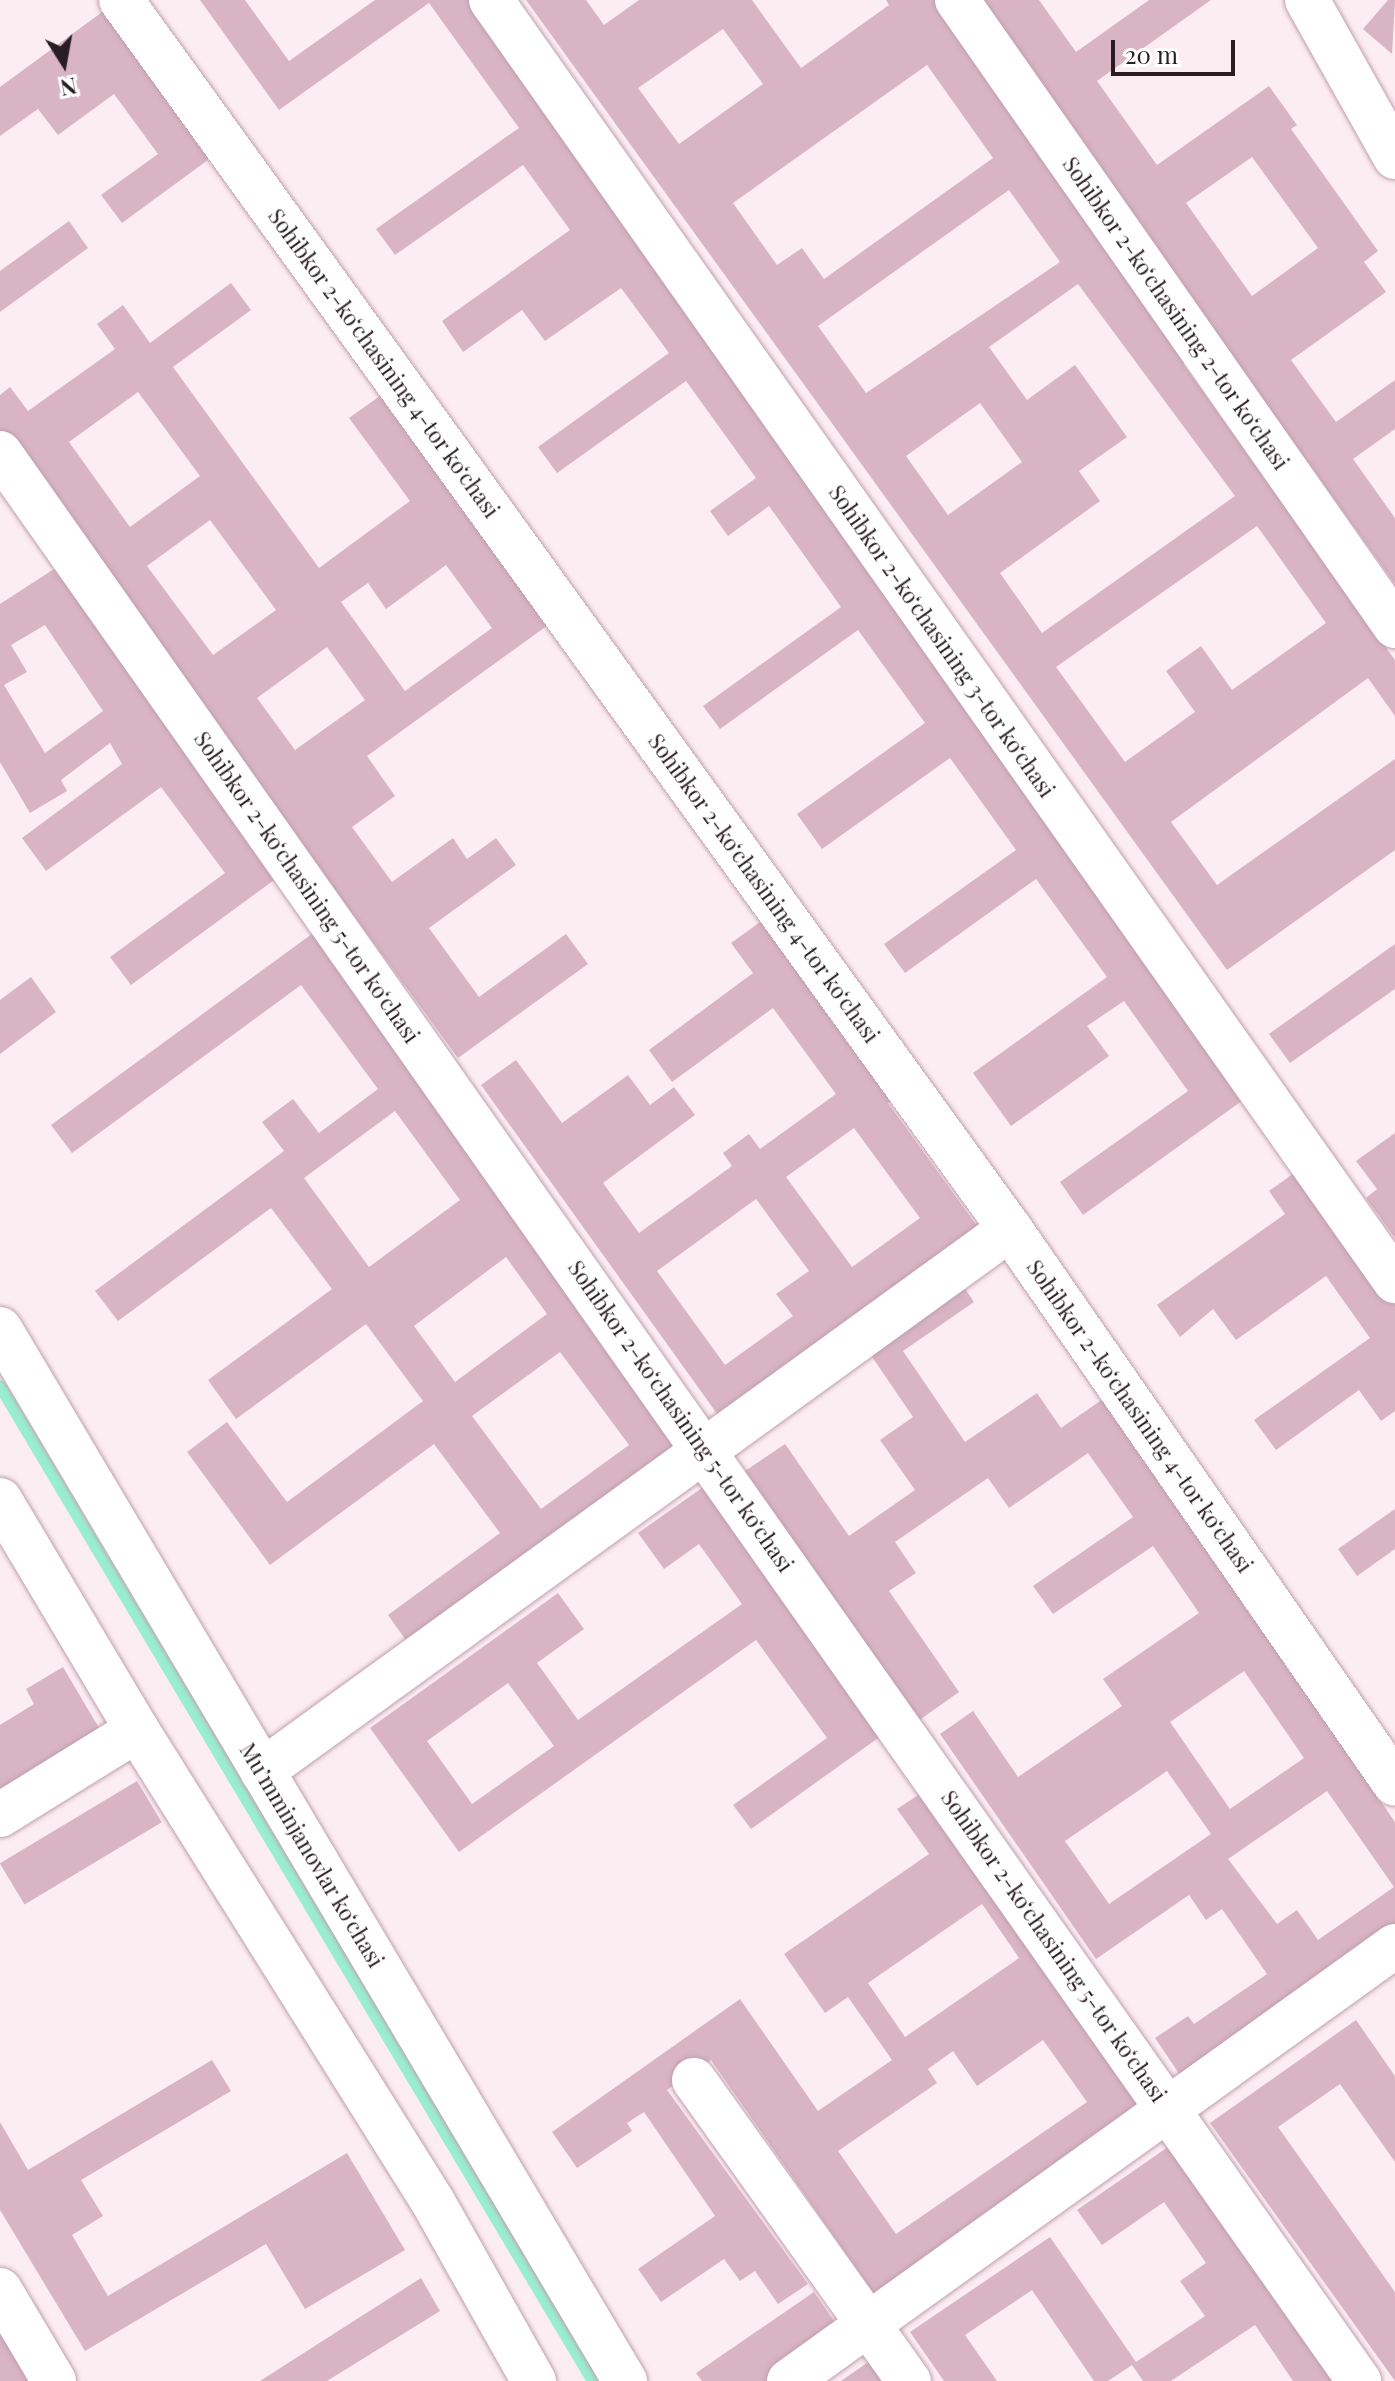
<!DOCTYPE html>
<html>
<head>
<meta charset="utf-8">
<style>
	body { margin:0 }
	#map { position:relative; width:1395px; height:2381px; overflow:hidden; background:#fcedf3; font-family:"Playfair Display",serif }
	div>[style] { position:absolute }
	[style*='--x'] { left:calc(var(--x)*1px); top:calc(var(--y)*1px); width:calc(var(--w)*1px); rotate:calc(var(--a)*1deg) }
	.stream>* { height:12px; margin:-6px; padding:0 6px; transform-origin:6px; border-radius:6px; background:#99edd0 }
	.building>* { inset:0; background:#d9b5c4; transform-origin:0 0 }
	.roads { filter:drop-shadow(0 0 2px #c19fad) drop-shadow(0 0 2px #c19fad) }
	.minor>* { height:44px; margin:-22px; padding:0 22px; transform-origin:22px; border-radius:22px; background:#fff }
	.secondary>* { height:44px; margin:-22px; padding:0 22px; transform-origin:22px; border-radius:22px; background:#fff }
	span { translate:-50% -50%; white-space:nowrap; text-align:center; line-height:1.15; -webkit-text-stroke:8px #fff; paint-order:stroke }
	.street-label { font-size:22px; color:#2a1d22 }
	.north { position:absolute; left:24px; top:24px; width:80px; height:80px; -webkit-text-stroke:6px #fff; paint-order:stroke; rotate:169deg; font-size:22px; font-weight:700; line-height:32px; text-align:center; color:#2a1d22 }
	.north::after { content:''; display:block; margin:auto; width:28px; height:36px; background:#2a1d22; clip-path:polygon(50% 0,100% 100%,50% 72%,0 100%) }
	.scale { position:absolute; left:1111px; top:40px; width:124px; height:36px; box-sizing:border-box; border:4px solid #2a1d22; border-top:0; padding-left:10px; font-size:24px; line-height:28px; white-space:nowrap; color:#2a1d22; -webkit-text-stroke:6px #fff; paint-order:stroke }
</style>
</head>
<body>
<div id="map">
	<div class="stream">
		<div style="--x:0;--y:1386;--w:1158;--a:59.21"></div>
	</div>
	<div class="building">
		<div style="clip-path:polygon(200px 0,245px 0,289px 61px,375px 0,473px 0,1246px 1098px,1083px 1215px,1060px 1182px,1188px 1091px,1124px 1001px,1087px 1026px,1109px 1056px,1011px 1126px,973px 1073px,1107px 977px,1036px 879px,905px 973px,884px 944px,1016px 850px,950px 758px,822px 849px,797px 814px,925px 723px,858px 630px,720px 729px,703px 706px,841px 607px,769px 506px,728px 536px,710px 511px,756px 478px,686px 381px,557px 473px,538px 447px,669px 353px,621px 288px,545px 341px,522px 310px,463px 352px,442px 321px,570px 230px,523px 165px,395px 255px,376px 229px,519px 128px,429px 3px,279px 110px)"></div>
		<div style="clip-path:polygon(evenodd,526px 0,586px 0,604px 25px,639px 0,752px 0,801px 68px,889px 5px,886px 0,935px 0,1191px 358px,1183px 364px,1395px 660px,1395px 716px,1368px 678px,1171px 822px,1217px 885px,1395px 759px,1395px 850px,1227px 970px,526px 0,723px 29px,763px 84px,679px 144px,638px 88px,723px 29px,526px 0,927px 65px,993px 158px,824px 279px,802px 248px,777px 265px,733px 203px,927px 65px,526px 0,1009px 190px,1060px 262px,866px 393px,818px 326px,1009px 190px,526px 0,1078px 284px,1235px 496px,1042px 633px,1000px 573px,1100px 501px,1079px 471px,1127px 437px,1075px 365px,1027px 400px,989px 347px,1078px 284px,526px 0,980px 403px,1022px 462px,948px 515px,906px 456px,980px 403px,526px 0,1257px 526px,1326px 623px,1232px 690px,1201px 646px,1166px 671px,1195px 712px,1125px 762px,1056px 667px,1257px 526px)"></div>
		<div style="clip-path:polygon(evenodd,977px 0,1039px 0,1076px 52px,1149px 0,1211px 0,1097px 81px,1157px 165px,1269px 86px,1297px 125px,1291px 129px,1378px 251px,1364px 262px,1386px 292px,1291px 360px,1336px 422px,1395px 380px,1395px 429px,1353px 459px,1395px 518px,1395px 584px,977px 0,1252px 157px,1318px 248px,1252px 296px,1186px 203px,1252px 157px)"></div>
		<div style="clip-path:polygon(1388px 0,1395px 0,1392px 54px,1363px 29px)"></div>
		<div style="clip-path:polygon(109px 7px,216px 154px,122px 223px,101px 195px,158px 154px,114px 94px,58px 135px,38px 109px,0 136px,0 87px)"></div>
		<div style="clip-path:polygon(69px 221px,88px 248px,0 312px,0 271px)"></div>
		<div style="clip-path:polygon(evenodd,231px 283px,251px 310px,173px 367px,319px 568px,410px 501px,349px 418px,380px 396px,548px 625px,367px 756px,395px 796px,352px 827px,392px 882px,453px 838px,467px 859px,496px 838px,516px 865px,429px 928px,479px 997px,566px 934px,588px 964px,458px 1058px,0 432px,0 395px,10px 387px,28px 411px,115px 349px,97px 324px,123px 305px,150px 343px,231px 283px,138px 392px,200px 476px,130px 527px,69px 442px,138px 392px,231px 283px,210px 520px,276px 610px,213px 655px,147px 566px,210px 520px,231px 283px,446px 565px,492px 628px,405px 691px,341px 602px,368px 583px,386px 609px,446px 565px,231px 283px,327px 647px,365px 700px,295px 750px,257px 698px,327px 647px)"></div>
		<div style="clip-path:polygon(evenodd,54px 569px,281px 875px,131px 985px,110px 957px,225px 873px,161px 787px,46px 871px,22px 838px,122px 764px,110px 743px,61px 780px,67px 791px,30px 813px,0 762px,0 604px,54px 569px,45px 625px,103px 711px,45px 753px,4px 685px,27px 672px,11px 645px,45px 625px)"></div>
		<div style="clip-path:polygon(evenodd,767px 917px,894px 1099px,888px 1103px,982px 1233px,723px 1422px,481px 1085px,516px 1060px,562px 1123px,628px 1075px,650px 1105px,674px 1087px,695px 1115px,603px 1183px,639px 1233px,732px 1166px,723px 1153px,749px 1134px,760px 1149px,836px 1094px,773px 1008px,672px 1082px,649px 1050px,753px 973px,731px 943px,767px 917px,854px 1128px,920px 1218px,852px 1267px,786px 1177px,854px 1128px,767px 917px,756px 1199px,809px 1271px,776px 1294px,793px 1316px,725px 1365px,657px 1271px,756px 1199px)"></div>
		<div style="clip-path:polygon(evenodd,320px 928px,693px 1448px,415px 1653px,388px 1615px,500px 1533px,434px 1444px,270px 1565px,187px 1452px,227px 1422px,287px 1502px,423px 1401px,366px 1324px,236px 1419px,208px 1380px,332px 1289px,271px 1208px,118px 1321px,95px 1291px,284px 1151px,262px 1122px,293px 1099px,319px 1133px,378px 1089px,301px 985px,72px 1153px,51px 1125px,320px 928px,395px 1111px,460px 1200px,369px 1267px,304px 1178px,395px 1111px,320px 928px,506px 1257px,547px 1314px,455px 1382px,414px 1326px,506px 1257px,320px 928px,560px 1352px,629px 1445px,541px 1509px,472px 1416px,560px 1352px)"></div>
		<div style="clip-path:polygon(1395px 944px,1395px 989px,1290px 1063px,1269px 1034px)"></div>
		<div style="clip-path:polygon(31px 977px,56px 1012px,0 1054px,0 1000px)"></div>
		<div style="clip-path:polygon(1395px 1133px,1395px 1238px,1366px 1198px,1377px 1189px,1356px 1161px)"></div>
		<div style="clip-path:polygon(1304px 1166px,1335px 1222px,1395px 1305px,1395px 1411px,1381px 1421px,1359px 1390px,1276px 1450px,1254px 1420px,1370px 1338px,1326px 1276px,1236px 1340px,1213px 1309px,1180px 1337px,1157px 1305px,1285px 1214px,1269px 1191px)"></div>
		<div style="clip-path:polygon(evenodd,959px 1280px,974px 1302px,903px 1351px,965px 1442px,1037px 1393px,1061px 1428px,1103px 1399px,1395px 1822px,1395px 1941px,1186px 2084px,1155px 2038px,1188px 2016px,1194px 2024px,1267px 1974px,1222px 1909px,1206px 1920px,1189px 1895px,1096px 1959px,940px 1734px,973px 1711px,1018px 1777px,1122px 1706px,1103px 1679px,1199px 1613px,1153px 1546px,1053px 1614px,1033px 1586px,1133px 1517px,1088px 1453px,1009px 1508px,988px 1478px,895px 1542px,916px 1573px,889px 1591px,959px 1692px,918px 1721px,745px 1471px,785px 1444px,849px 1536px,915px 1490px,880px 1440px,913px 1417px,864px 1345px,959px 1280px,1244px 1671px,1304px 1758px,1230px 1809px,1170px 1722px,1244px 1671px,959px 1280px,1167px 1771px,1211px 1834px,1109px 1904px,1065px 1841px,1167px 1771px,959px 1280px,1327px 1791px,1394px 1887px,1318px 1940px,1297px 1910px,1277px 1924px,1228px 1859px,1327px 1791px)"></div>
		<div style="clip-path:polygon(evenodd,709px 1483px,888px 1731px,751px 1829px,733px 1805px,827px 1738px,756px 1640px,459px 1852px,370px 1728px,558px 1593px,584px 1629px,537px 1663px,578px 1720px,742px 1604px,699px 1544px,664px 1569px,638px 1533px,709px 1483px,508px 1683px,554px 1746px,472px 1804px,427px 1741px,508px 1683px)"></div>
		<div style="clip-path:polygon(1395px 1509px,1395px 1549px,1357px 1576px,1338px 1549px)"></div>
		<div style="clip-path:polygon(63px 1667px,102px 1733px,0 1793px,0 1725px,34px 1704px,26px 1689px)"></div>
		<div style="left:137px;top:1781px;width:48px;height:160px;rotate:59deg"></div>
		<div style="clip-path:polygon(evenodd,929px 1788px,1152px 2109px,881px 2304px,711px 2060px,667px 2090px,808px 2284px,778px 2304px,755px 2271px,740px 2281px,724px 2259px,661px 2302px,638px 2269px,715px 2216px,644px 2112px,627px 2123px,632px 2131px,577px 2168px,552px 2132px,740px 1999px,818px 2111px,892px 2060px,848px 1997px,825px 2013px,784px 1954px,929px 1854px,897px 1809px,929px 1788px,982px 1904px,1019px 1958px,905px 2037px,868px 1983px,982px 1904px,929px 1788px,1043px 2040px,1087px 2102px,896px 2234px,838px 2151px,937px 2083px,928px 2069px,953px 2051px,977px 2086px,1043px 2040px)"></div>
		<div style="clip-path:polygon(1356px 2020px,1395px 2076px,1395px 2162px,1340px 2084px,1278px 2127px,1395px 2292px,1395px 2381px,1210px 2123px)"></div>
		<div style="clip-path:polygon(212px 2060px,231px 2091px,81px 2180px,103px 2216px,72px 2235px,108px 2296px,347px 2153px,405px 2250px,305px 2309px,266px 2244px,85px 2351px,0 2210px,0 2122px,28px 2170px)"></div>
		<div style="clip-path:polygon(1178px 2140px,1343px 2381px,1293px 2381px,1255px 2325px,1171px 2381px,1143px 2381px,1132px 2365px,1108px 2381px,1094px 2381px,1032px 2290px,965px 2335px,997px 2381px,944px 2381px,910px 2332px,1050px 2237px,1136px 2362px,1205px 2316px,1180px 2281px,1206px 2263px,1164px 2202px,1102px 2245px,1077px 2210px)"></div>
		<div style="clip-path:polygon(421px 2278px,440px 2311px,327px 2381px,260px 2381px)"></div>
		<div style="clip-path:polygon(814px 2292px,843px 2334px,775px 2381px,702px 2381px,696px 2373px)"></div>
		<div style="clip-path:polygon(0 2319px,36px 2381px,0 2381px)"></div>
		<div style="clip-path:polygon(877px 2356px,894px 2381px,841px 2381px)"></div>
	</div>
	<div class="roads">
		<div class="minor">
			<div style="--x:121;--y:0;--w:1517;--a:54.12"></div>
			<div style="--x:1010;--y:1229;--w:675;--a:55.25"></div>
			<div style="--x:491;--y:0;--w:1568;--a:54.79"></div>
			<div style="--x:957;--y:0;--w:764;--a:55.02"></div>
			<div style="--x:1307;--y:0;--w:180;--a:60.7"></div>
			<div style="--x:0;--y:453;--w:2359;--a:54.82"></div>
			<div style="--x:262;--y:1771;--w:924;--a:-35.93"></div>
			<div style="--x:0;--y:1815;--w:161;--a:-31.8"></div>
			<div style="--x:694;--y:2080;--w:370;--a:54.5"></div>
			<div style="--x:0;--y:2290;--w:106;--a:59.3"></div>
			<div style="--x:789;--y:2381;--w:746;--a:-35.67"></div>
		</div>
		<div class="secondary">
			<div style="--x:0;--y:1329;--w:1224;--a:59.29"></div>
			<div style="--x:0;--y:1500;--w:268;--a:59.2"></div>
			<div style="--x:137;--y:1730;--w:557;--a:57.91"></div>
			<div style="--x:433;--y:2202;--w:206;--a:60.6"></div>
		</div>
	</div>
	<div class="street-label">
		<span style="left:1176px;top:313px;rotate:55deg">Sohibkor 2-ko‘chasining 2-tor ko‘chasi</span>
		<span style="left:384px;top:363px;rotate:54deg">Sohibkor 2-ko‘chasining 4-tor ko‘chasi</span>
		<span style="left:942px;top:641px;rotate:55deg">Sohibkor 2-ko‘chasining 3-tor ko‘chasi</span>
		<span style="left:307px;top:887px;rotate:55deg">Sohibkor 2-ko‘chasining 5-tor ko‘chasi</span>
		<span style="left:764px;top:888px;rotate:54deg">Sohibkor 2-ko‘chasining 4-tor ko‘chasi</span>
		<span style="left:681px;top:1416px;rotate:55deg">Sohibkor 2-ko‘chasining 5-tor ko‘chasi</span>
		<span style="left:1140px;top:1416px;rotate:55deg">Sohibkor 2-ko‘chasining 4-tor ko‘chasi</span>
		<span style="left:312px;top:1855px;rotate:59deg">Mu’mminjanovlar ko‘chasi</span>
		<span style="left:1054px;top:1946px;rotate:55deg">Sohibkor 2-ko‘chasining 5-tor ko‘chasi</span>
	</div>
	<div class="north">N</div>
	<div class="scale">20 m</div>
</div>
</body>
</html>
